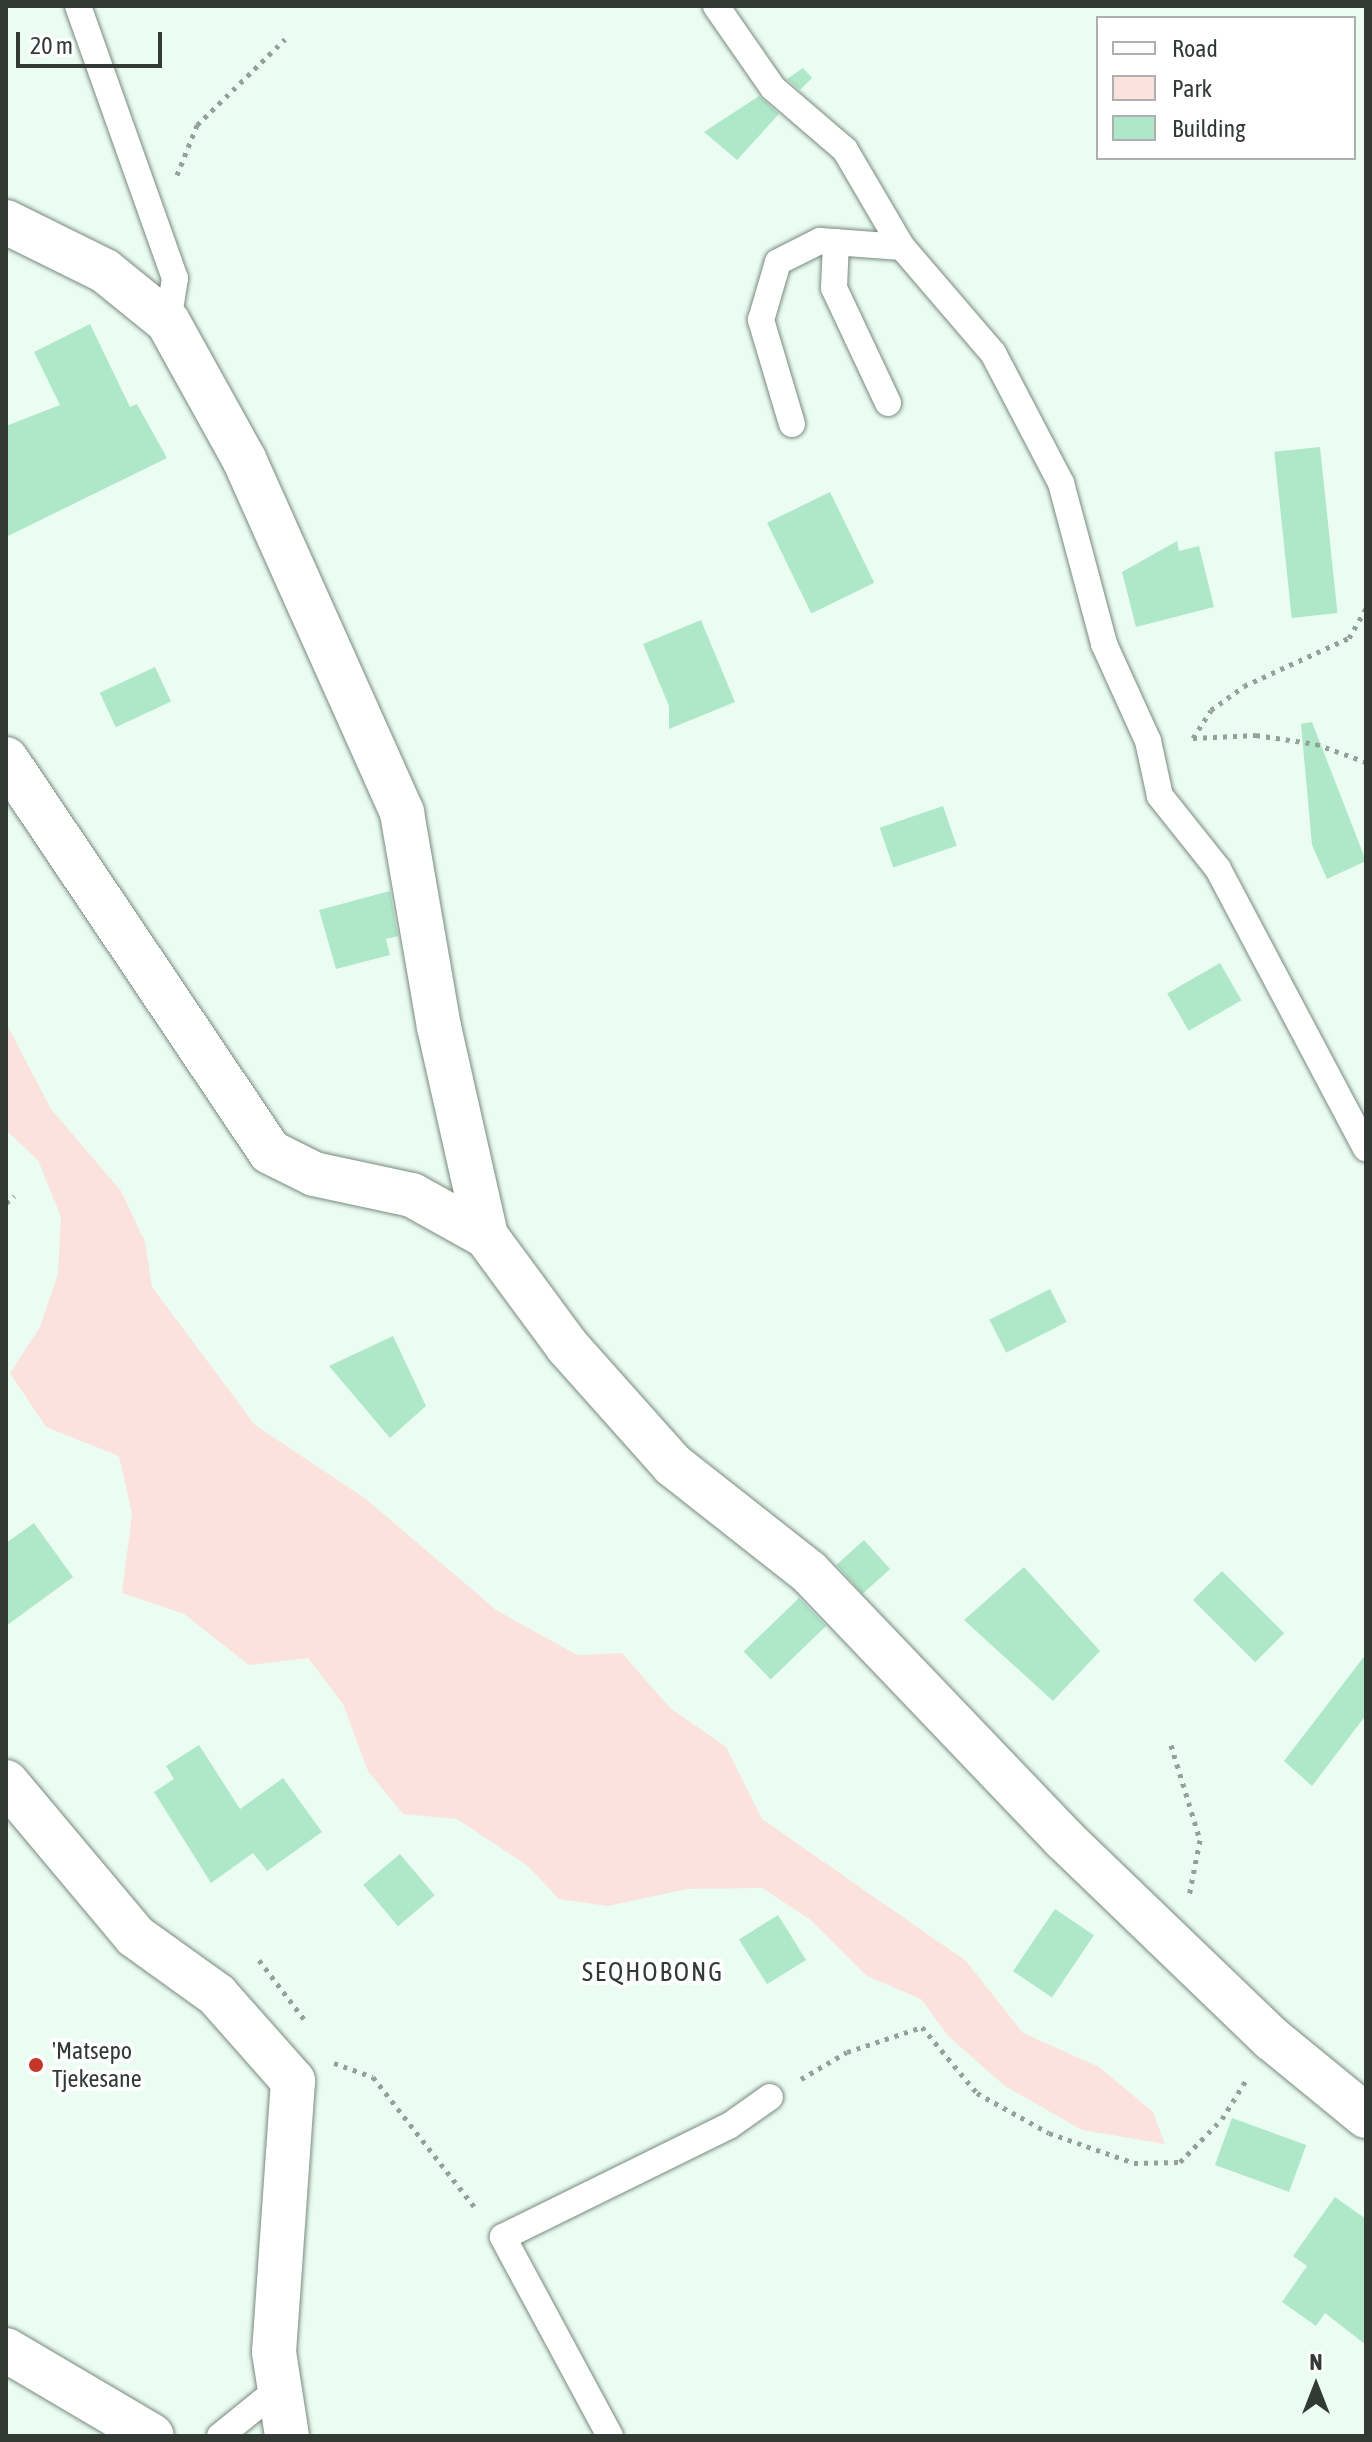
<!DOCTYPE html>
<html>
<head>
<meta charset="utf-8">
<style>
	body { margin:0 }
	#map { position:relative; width:1372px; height:2442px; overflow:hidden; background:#ebfdf2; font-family:"Asap Condensed",sans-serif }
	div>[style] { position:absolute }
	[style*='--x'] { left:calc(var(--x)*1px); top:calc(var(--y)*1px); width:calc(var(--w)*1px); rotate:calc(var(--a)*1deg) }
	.green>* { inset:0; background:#fbe2dd }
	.building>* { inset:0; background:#afe8c9; transform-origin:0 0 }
	.path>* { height:5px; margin-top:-2.5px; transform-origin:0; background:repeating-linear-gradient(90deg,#94a199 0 4px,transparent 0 10px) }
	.roads { filter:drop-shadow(0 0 2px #798980) drop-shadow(0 0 2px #798980) }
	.service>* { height:26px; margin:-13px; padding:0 13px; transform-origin:13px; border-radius:13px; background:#fff }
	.minor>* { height:44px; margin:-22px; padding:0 22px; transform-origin:22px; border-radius:22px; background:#fff }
	.dots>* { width:22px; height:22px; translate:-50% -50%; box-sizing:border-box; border:4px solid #fff; border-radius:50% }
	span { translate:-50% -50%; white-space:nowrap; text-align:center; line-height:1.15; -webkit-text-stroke:8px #fff; paint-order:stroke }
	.poi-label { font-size:24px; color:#333a36 }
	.left { translate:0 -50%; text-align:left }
	.neighbourhood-label { font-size:26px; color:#333a36; letter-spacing:2px }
	.frame { position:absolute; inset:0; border:8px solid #333a36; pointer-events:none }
	.legend { position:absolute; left:1096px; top:16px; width:260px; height:144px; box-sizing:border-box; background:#fff; border:2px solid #adb0af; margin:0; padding:10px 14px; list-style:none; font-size:24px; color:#333a36 }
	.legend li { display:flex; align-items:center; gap:16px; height:40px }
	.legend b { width:40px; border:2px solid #adb0af }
	.north { position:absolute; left:1276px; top:2346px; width:80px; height:80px; -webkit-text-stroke:6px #fff; paint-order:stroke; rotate:0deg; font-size:22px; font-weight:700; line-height:32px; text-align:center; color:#333a36 }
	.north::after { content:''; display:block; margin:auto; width:28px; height:36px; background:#333a36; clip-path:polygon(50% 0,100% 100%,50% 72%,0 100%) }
	.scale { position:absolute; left:16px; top:32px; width:146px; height:36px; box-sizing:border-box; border:4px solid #333a36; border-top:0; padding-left:10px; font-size:24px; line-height:28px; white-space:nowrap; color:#333a36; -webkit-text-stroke:6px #fff; paint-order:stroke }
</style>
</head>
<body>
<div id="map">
	<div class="green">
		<div style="clip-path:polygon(6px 1023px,51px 1109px,121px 1191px,145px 1242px,152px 1287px,255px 1425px,366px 1499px,496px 1610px,577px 1655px,622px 1653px,670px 1708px,726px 1747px,762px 1819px,966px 1961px,1023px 2033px,1099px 2067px,1153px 2112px,1165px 2144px,1082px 2130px,1005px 2086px,948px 2036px,921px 1999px,867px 1976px,811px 1920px,762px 1888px,687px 1889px,608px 1906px,559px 1899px,528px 1866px,457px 1819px,403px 1814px,368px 1771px,343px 1704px,308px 1658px,249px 1665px,184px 1614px,122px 1593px,132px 1514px,119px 1456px,46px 1427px,10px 1373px,40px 1327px,58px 1274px,61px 1217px,38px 1160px,6px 1130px)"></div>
	</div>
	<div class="building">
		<div style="clip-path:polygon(803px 68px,812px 78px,800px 90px,787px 79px)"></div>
		<div style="clip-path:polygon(759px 96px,779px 114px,737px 160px,704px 132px)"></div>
		<div style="clip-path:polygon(90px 324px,130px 407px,137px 404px,167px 458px,6px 537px,6px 426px,60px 405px,34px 352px)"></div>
		<div style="left:1320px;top:447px;width:167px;height:46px;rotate:84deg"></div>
		<div style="left:830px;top:492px;width:101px;height:70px;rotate:64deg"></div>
		<div style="clip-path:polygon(1177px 541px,1179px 551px,1199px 546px,1214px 607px,1136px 627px,1122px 572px)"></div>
		<div style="clip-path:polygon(701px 620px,735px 702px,669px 729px,669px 706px,643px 644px)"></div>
		<div style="left:155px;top:667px;width:38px;height:61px;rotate:65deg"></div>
		<div style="clip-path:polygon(1312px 722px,1366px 861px,1327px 879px,1312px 845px,1301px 724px)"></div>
		<div style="left:943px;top:806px;width:42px;height:67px;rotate:71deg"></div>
		<div style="clip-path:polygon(390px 891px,398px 936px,386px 939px,390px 955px,336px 969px,319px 910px)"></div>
		<div style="left:1220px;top:963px;width:43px;height:61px;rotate:60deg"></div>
		<div style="left:1050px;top:1289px;width:37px;height:68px;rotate:63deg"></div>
		<div style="clip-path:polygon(393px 1336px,426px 1406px,390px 1438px,329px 1366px)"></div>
		<div style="clip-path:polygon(34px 1523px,73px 1577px,6px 1626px,6px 1543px)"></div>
		<div style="left:864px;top:1540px;width:39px;height:37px;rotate:48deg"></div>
		<div style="clip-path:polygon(1024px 1567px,1100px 1651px,1053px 1701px,964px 1620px)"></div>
		<div style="left:1222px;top:1571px;width:88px;height:41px;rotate:45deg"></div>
		<div style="left:799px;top:1598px;width:39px;height:77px;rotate:46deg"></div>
		<div style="clip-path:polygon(1366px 1654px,1366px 1715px,1312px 1786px,1284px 1761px)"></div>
		<div style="clip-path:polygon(199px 1745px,240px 1809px,283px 1778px,322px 1832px,267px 1871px,253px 1853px,211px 1883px,154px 1792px,174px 1779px,166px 1766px)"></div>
		<div style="left:400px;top:1854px;width:54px;height:48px;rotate:50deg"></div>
		<div style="left:1055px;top:1909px;width:47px;height:75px;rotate:34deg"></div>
		<div style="left:778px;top:1915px;width:53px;height:46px;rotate:58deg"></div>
		<div style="left:1232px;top:2118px;width:79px;height:50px;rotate:20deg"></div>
		<div style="clip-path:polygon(1335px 2197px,1366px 2219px,1366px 2345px,1325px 2313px,1316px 2326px,1282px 2302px,1307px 2266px,1293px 2256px)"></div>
	</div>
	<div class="path">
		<div style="--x:177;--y:175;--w:54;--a:-68.2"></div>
		<div style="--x:197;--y:125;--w:123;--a:-44.3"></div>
		<div style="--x:1193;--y:738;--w:33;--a:-57"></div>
		<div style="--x:1211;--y:710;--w:41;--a:-36"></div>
		<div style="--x:1244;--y:686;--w:115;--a:-24.6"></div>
		<div style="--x:1349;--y:638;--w:34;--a:-60"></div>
		<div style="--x:1193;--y:738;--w:63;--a:-2.7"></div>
		<div style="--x:1256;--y:735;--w:61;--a:8.5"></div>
		<div style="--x:1316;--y:744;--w:53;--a:19.8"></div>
		<div style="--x:6;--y:1203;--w:11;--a:-38"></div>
		<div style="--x:1171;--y:1745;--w:99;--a:73"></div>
		<div style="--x:1200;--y:1840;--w:57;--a:101.1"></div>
		<div style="--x:259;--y:1960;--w:74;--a:52.7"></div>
		<div style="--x:334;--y:2063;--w:41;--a:19.7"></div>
		<div style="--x:373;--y:2077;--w:169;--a:52"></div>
		<div style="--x:801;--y:2079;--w:53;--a:-30.4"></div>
		<div style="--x:847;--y:2052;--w:79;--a:-18.4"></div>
		<div style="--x:922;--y:2027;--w:86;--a:50.2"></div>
		<div style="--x:977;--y:2093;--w:82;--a:29.1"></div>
		<div style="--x:1049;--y:2133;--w:90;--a:19.4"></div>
		<div style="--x:1134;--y:2163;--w:46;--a:-1.2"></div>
		<div style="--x:1180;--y:2162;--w:60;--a:-45.7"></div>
		<div style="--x:1222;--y:2119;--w:49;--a:-58.2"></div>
	</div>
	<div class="roads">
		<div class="service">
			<div style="--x:78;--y:6;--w:289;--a:70.4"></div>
			<div style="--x:175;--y:278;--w:45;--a:99"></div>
			<div style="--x:716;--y:6;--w:100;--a:55.2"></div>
			<div style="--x:773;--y:88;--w:95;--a:40.7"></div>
			<div style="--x:845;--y:150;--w:113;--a:59.6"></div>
			<div style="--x:902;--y:247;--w:140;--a:49.4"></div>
			<div style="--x:993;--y:353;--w:147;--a:62.4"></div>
			<div style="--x:1061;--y:483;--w:167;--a:75"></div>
			<div style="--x:1104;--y:644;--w:107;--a:65.6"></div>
			<div style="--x:1148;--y:741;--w:56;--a:77.7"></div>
			<div style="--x:1160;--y:796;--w:93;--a:51.5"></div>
			<div style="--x:1218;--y:869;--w:316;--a:62.1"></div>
			<div style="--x:836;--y:242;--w:46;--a:92.5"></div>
			<div style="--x:834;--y:288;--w:127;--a:64.8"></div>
			<div style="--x:792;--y:424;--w:109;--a:-106.6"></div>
			<div style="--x:761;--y:320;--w:60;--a:-73.7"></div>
			<div style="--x:778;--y:262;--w:47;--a:-26.6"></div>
			<div style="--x:820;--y:241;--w:82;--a:4.2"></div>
			<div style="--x:220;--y:2436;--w:73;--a:-38.9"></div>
			<div style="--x:610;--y:2436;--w:226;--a:-118.3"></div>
			<div style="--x:503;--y:2237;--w:252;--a:-26.2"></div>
			<div style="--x:729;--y:2126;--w:50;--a:-35.3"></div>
		</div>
		<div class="minor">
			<div style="--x:6;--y:222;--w:110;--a:26.3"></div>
			<div style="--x:105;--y:271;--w:81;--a:39"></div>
			<div style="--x:168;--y:322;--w:157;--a:61"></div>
			<div style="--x:244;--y:459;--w:388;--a:65.9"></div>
			<div style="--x:402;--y:813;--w:217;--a:80.2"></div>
			<div style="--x:439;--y:1027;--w:214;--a:77.3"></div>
			<div style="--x:6;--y:759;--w:473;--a:56.1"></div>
			<div style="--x:270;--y:1152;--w:49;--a:26.6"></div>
			<div style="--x:314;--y:1174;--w:100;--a:12.1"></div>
			<div style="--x:412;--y:1195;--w:85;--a:29"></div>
			<div style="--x:486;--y:1236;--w:137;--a:53.6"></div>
			<div style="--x:567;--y:1346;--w:159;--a:48.3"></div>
			<div style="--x:673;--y:1465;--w:173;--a:38.2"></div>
			<div style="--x:809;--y:1572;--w:369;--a:46.3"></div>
			<div style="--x:1064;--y:1839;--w:289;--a:43.9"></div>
			<div style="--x:1272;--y:2039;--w:122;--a:39.3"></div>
			<div style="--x:6;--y:1782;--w:201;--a:50"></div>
			<div style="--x:135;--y:1936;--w:101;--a:35.7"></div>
			<div style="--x:217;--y:1995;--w:115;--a:48.5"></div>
			<div style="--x:293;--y:2081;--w:272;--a:94"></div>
			<div style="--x:274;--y:2352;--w:85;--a:81.2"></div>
			<div style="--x:6;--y:2350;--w:169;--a:30.5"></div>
		</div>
	</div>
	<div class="dots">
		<div style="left:36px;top:2065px;background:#c43728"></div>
	</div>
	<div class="poi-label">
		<span class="left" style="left:52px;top:2065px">'Matsepo<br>Tjekesane</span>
	</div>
	<div class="neighbourhood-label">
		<span style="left:653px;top:1973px">SEQHOBONG</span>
	</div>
	<div class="frame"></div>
	<ul class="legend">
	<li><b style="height:10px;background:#fff"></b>Road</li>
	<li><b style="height:22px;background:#fbe2dd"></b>Park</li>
	<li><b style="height:22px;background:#afe8c9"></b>Building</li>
	</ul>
	<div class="north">N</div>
	<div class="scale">20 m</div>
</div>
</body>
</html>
